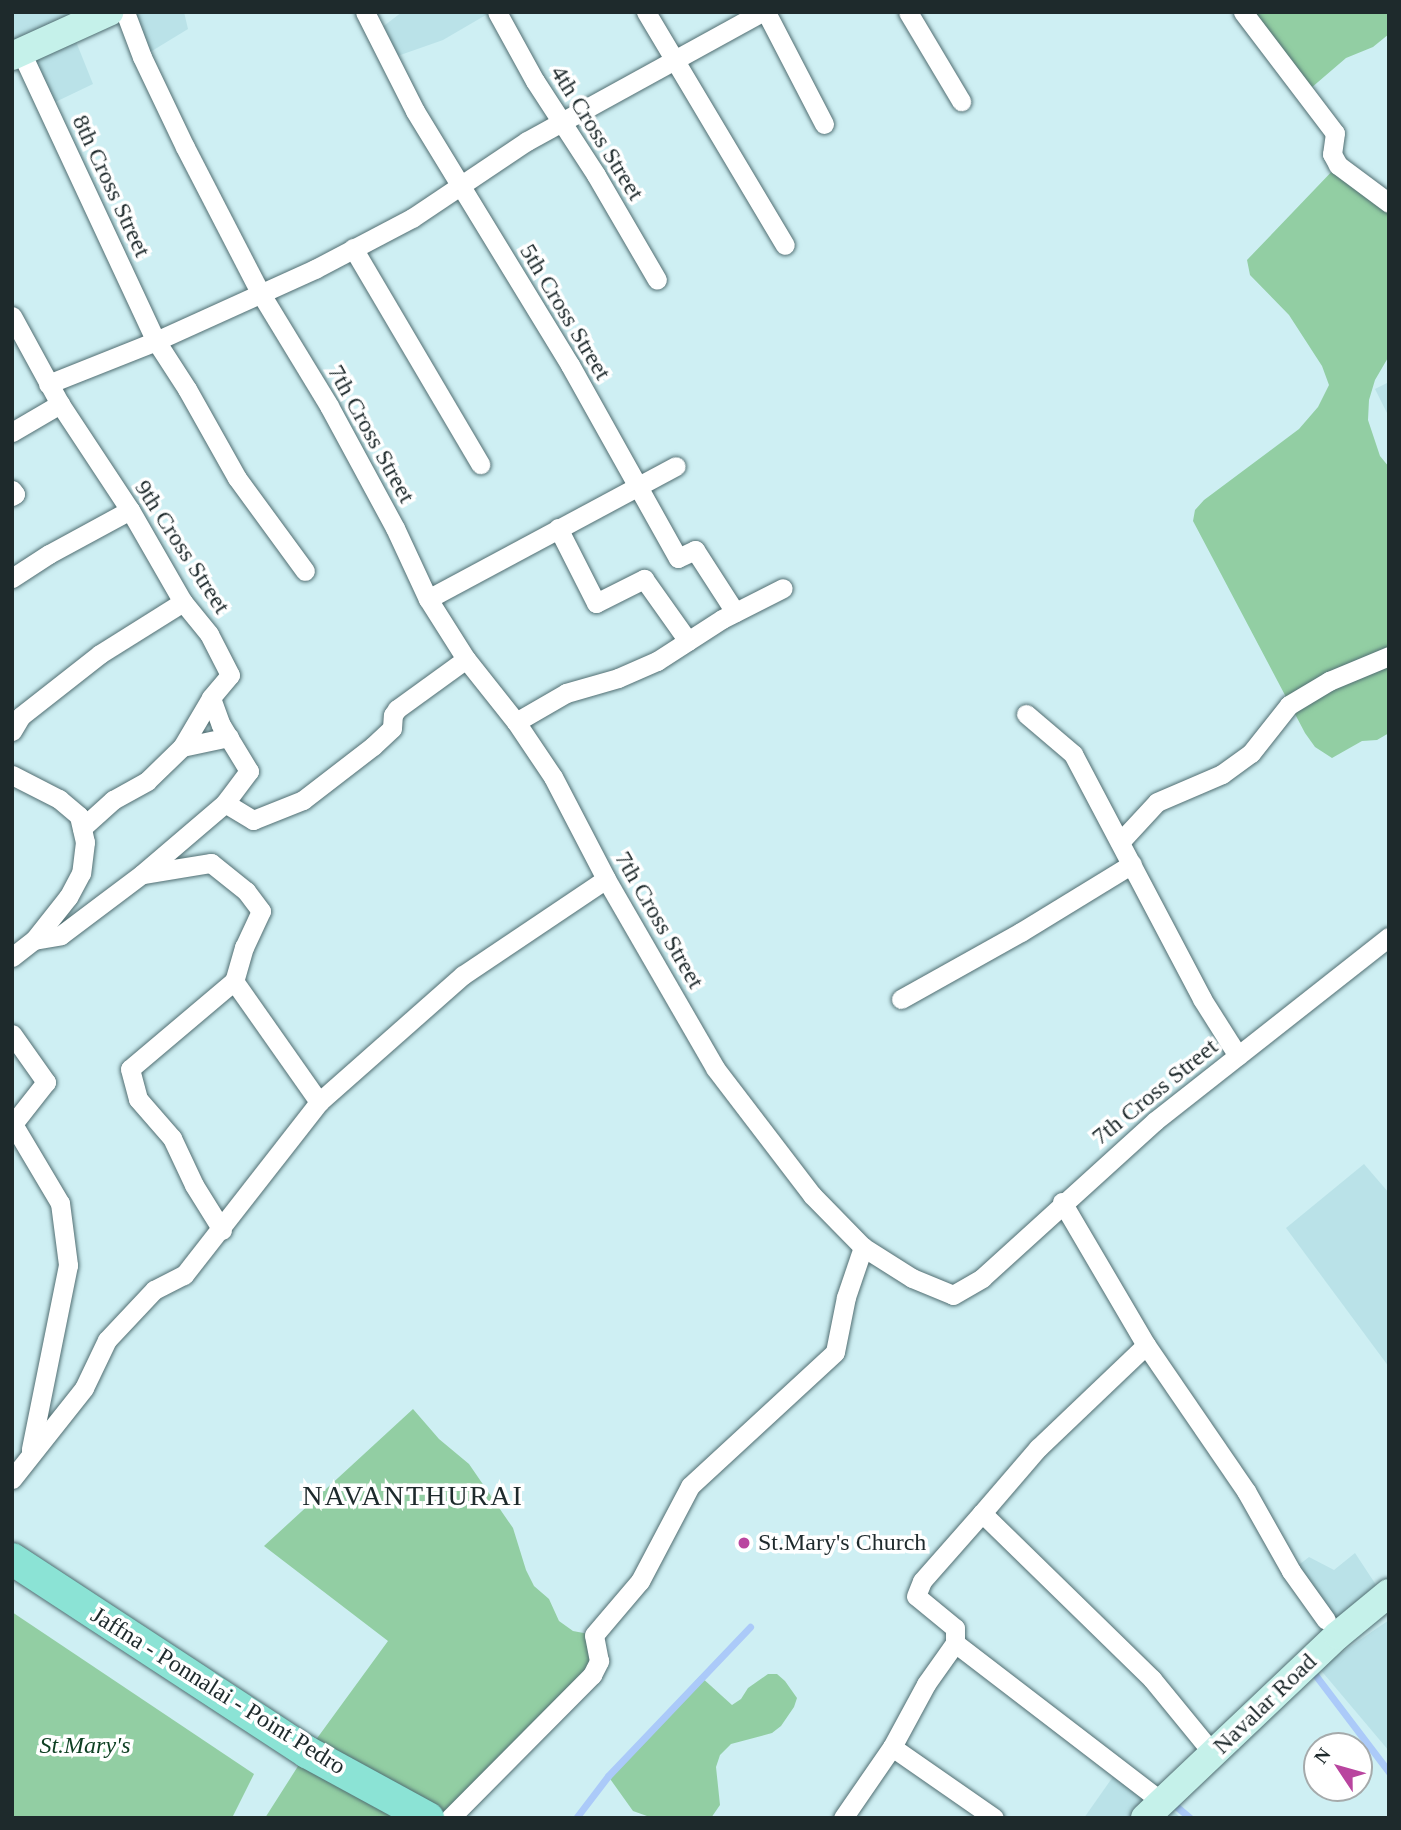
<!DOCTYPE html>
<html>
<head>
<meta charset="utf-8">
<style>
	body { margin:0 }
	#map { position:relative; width:1401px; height:1830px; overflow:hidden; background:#ceeff3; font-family:Georgia,serif }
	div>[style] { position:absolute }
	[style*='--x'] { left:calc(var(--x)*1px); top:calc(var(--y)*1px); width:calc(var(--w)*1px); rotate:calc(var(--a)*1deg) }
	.built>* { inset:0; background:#bae2e8 }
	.green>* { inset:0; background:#92cea3 }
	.stream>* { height:7px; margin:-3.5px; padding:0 3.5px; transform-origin:3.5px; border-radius:3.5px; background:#abcaf9 }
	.roads { filter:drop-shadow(0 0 2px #516e72) drop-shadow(0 0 2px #516e72) }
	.street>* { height:19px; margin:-9.5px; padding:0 9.5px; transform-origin:9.5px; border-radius:9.5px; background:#fff }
	.secondary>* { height:28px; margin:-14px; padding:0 14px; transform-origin:14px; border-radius:14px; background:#c5f1ea }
	.primary>* { height:32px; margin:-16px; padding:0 16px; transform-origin:16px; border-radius:16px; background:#8be3d5 }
	.dots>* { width:19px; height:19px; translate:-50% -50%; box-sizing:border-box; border:4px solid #fff; border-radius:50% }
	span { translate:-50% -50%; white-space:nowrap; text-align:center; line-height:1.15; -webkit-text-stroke:7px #fff; paint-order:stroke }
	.street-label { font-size:24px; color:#1e2a2c }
	.poi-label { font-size:24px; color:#1e2a2c }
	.left { translate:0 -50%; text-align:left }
	.park-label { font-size:24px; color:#0d3f22; font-style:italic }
	.quarter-label { font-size:28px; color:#1e2a2c; letter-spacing:2px }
	.frame { position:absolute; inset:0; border:14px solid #1e2a2c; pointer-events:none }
	.north { position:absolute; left:1303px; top:1732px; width:70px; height:70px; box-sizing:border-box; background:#fff; border:2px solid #a5aaab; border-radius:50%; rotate:306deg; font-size:19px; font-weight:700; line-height:28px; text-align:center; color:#1e2a2c }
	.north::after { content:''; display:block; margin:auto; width:24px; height:32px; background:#b9459f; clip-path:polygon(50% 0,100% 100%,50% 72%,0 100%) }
</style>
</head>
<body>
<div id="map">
	<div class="built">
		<div style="clip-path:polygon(12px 12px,93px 12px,71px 29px,93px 84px,47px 106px,12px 57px)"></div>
		<div style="clip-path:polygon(125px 12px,184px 12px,188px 29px,142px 57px)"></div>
		<div style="clip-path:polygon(402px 12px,491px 12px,443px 40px,389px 59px,376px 32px)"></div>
		<div style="clip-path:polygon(1389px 382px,1389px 417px,1375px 389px)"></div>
		<div style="clip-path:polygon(1364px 1164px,1389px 1193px,1389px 1367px,1286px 1228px)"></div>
		<div style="clip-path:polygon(1355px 1553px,1384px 1597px,1338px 1635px,1291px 1571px,1309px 1557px,1334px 1570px)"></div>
		<div style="clip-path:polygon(1389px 1620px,1389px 1751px,1319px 1668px)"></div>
		<div style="clip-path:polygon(1117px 1771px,1161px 1801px,1181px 1818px,1084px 1818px)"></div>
	</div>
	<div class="green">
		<div style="clip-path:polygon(1243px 12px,1389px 12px,1389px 34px,1373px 47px,1346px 58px,1304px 94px)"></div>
		<div style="clip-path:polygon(1338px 165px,1389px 203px,1389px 356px,1375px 380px,1369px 400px,1368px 420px,1380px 456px,1389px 467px,1389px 733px,1377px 740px,1362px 741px,1332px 758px,1315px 747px,1305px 733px,1193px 521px,1195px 510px,1204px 500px,1299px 429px,1318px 407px,1329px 385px,1322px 366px,1289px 315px,1250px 275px,1247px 260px)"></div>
		<div style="clip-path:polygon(413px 1409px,439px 1439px,469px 1464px,513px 1528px,526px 1570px,534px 1586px,549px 1599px,559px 1621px,573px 1631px,594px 1635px,599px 1661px,450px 1818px,265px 1818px,307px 1752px,388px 1641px,264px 1546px)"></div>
		<div style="clip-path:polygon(12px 1612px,254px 1774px,232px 1818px,12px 1818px)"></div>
		<div style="clip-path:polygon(768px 1674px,777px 1674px,785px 1681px,797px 1698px,794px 1707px,781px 1726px,772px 1733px,731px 1744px,720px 1755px,716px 1767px,720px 1805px,711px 1818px,647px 1816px,633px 1811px,608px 1776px,700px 1676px,732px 1705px,741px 1699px,748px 1688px)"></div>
	</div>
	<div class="stream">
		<div style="--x:1310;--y:1668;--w:131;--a:52.8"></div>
		<div style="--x:1177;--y:1807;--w:17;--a:40"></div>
		<div style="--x:576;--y:1818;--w:53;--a:-52.7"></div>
		<div style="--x:608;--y:1776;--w:206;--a:-46.4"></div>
	</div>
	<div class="roads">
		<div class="street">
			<div style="--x:125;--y:12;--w:48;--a:69.3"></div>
			<div style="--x:142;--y:57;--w:100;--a:64.5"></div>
			<div style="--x:185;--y:147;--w:165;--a:62.7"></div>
			<div style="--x:261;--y:294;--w:131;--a:58.7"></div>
			<div style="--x:329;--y:406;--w:139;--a:61.6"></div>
			<div style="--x:395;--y:528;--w:78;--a:65.1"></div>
			<div style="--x:428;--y:599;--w:71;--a:57.7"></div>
			<div style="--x:466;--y:659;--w:80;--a:51.6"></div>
			<div style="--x:516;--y:722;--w:66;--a:56.1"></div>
			<div style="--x:553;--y:777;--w:115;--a:62.5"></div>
			<div style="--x:606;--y:879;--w:218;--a:60"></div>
			<div style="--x:715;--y:1068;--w:160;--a:52.6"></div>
			<div style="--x:812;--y:1195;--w:73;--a:45.6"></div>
			<div style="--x:863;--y:1247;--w:58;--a:32.3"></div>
			<div style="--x:912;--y:1278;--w:44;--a:22.5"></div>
			<div style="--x:953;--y:1295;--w:34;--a:-30"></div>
			<div style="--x:982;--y:1278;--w:234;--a:-42.2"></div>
			<div style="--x:1155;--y:1121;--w:298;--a:-38.2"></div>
			<div style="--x:365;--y:12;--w:111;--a:63.2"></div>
			<div style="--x:415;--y:111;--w:298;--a:58.6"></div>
			<div style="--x:570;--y:365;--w:221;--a:60.8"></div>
			<div style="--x:678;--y:558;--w:19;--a:-25"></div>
			<div style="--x:695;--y:550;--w:74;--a:57.2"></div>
			<div style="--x:497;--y:12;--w:79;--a:61.2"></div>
			<div style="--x:535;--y:81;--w:112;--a:57"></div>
			<div style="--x:596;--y:175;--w:121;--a:59.8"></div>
			<div style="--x:646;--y:12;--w:271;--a:59.2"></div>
			<div style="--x:766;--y:12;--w:126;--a:62.6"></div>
			<div style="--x:908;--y:12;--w:104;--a:59.2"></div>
			<div style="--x:1243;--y:12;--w:152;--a:52.8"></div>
			<div style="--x:1335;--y:133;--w:21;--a:98"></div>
			<div style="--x:1332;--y:154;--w:13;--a:61"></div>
			<div style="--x:1338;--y:165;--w:64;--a:36.7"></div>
			<div style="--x:21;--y:52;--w:319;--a:65"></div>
			<div style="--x:156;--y:341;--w:57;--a:57.1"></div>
			<div style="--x:187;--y:389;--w:102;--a:60.7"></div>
			<div style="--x:237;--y:478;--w:115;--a:53.8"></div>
			<div style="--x:353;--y:248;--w:251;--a:59.5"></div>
			<div style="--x:12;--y:316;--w:100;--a:61.4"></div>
			<div style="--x:60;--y:404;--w:127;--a:56.6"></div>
			<div style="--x:130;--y:510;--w:106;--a:60.1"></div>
			<div style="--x:183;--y:602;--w:41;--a:50.9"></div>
			<div style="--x:209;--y:634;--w:46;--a:62.9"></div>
			<div style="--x:230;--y:675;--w:30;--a:130"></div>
			<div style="--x:211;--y:698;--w:29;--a:70"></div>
			<div style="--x:221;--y:725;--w:54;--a:58.7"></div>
			<div style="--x:249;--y:771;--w:40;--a:127"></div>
			<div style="--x:48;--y:384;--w:116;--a:-21.7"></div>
			<div style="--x:156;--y:341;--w:175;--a:-24.4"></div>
			<div style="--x:315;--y:269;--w:110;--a:-27.7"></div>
			<div style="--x:412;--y:218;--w:138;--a:-33.8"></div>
			<div style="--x:527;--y:141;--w:268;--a:-28.8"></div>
			<div style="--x:12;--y:432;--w:56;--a:-30.3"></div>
			<div style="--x:12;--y:490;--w:5;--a:53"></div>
			<div style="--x:15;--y:494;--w:4;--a:146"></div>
			<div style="--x:558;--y:528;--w:84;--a:63.1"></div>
			<div style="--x:596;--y:603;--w:54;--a:-26.6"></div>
			<div style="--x:644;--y:579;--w:76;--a:54.6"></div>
			<div style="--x:12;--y:578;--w:44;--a:-33"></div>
			<div style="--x:49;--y:554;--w:92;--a:-28.5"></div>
			<div style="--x:428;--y:599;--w:281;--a:-28.2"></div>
			<div style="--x:1026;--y:714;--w:62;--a:40.4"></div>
			<div style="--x:1073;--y:754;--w:277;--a:62.2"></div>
			<div style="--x:1202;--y:999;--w:67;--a:57.7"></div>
			<div style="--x:516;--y:722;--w:58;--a:-30.1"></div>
			<div style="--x:566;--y:693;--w:54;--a:-16.1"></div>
			<div style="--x:618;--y:678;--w:43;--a:-23.6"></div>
			<div style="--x:657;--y:661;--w:77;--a:-32.9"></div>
			<div style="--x:722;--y:619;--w:68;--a:-26.9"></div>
			<div style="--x:12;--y:731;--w:17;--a:-59"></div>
			<div style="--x:21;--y:716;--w:100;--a:-38.1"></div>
			<div style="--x:100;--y:654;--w:98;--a:-32.1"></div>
			<div style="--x:182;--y:747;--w:48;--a:-12"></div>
			<div style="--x:12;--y:775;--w:53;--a:27.1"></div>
			<div style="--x:59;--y:799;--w:26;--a:40"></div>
			<div style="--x:79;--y:816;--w:27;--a:77"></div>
			<div style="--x:85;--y:842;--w:31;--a:97"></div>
			<div style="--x:81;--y:873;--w:27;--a:118"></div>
			<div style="--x:68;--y:897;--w:55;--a:128.3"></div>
			<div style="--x:82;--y:828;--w:42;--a:-42.1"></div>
			<div style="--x:113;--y:800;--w:39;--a:-29"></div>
			<div style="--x:147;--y:781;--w:49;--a:-44.2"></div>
			<div style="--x:182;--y:747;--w:57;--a:-59.4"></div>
			<div style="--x:1120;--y:842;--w:54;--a:-47.2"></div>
			<div style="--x:1157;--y:802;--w:71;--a:-23.3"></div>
			<div style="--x:1222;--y:774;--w:36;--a:-36"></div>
			<div style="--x:1251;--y:753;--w:61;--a:-51.6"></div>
			<div style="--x:1289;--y:705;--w:47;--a:-31"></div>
			<div style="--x:1329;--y:681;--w:65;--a:-22.6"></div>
			<div style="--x:143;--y:874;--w:69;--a:-9.2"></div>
			<div style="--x:211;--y:863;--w:45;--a:38.7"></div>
			<div style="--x:246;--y:891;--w:25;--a:53"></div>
			<div style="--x:261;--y:911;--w:40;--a:115"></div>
			<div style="--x:244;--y:947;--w:35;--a:106"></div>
			<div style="--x:234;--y:981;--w:136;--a:139.8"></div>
			<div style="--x:130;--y:1069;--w:31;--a:75"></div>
			<div style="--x:138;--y:1099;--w:52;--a:48.9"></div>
			<div style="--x:172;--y:1138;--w:52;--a:64.9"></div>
			<div style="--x:194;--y:1185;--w:53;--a:58.1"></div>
			<div style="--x:12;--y:957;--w:28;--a:-38"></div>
			<div style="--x:34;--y:940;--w:27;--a:-10"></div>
			<div style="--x:61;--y:935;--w:101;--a:-37"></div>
			<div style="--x:142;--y:874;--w:109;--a:-40.5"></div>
			<div style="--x:225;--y:803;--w:33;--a:31"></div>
			<div style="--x:253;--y:820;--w:54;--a:-21.8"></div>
			<div style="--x:303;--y:800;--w:88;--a:-37.6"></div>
			<div style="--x:373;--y:746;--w:26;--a:-43"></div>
			<div style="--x:392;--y:728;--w:13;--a:-86"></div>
			<div style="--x:393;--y:715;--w:7;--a:-56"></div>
			<div style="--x:397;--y:709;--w:85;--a:-35.9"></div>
			<div style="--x:234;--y:981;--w:148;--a:54.9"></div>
			<div style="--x:901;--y:999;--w:137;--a:-29.2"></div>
			<div style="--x:1021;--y:932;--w:130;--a:-31.5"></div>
			<div style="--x:12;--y:1034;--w:59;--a:54.7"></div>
			<div style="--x:46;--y:1082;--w:53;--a:128.2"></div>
			<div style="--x:13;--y:1124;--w:92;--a:59.3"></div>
			<div style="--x:60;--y:1203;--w:63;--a:82.6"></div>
			<div style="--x:68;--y:1265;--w:188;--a:101.4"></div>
			<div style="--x:1062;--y:1202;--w:166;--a:59.6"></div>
			<div style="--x:1146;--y:1345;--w:177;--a:55.6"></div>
			<div style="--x:1246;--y:1491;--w:92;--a:60.6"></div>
			<div style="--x:1291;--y:1571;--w:60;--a:54.5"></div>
			<div style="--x:12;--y:1479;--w:116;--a:-51.6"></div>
			<div style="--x:84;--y:1388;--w:53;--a:-64.4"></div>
			<div style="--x:107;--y:1340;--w:69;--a:-46.8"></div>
			<div style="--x:154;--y:1290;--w:34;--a:-27"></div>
			<div style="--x:184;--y:1275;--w:219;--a:-52"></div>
			<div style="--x:319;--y:1102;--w:192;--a:-41.4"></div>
			<div style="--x:463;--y:975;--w:172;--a:-33.9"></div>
			<div style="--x:982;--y:1513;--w:86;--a:-49.3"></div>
			<div style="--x:1038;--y:1448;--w:149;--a:-43.6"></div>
			<div style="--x:955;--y:1643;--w:260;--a:37.5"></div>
			<div style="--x:892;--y:1747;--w:124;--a:34.8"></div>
			<div style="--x:450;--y:1818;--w:202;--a:-45.2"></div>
			<div style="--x:592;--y:1675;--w:16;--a:-63"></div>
			<div style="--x:599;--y:1661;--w:26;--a:-101"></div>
			<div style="--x:594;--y:1635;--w:71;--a:-49.6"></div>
			<div style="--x:640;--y:1581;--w:107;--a:-62.2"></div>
			<div style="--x:690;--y:1486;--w:197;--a:-42.7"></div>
			<div style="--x:835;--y:1352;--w:56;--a:-78.7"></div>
			<div style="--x:846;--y:1297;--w:53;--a:-71.2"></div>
			<div style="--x:843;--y:1818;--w:86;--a:-55.4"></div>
			<div style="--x:892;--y:1747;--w:72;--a:-61.6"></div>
			<div style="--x:926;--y:1684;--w:50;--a:-54.7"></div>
			<div style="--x:955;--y:1643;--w:15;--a:-90"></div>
			<div style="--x:955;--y:1628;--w:50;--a:-140.6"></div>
			<div style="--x:916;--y:1596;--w:16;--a:-68"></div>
			<div style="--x:922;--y:1581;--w:91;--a:-48.6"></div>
			<div style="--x:982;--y:1513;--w:238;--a:44.3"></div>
			<div style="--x:1152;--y:1679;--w:85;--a:50.7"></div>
		</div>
		<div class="secondary">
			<div style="--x:12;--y:56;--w:107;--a:-24.4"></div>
			<div style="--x:1145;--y:1818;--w:266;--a:-43.5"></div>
			<div style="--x:1338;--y:1635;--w:66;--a:-39.5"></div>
		</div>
		<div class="primary">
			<div style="--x:12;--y:1559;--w:353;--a:33.2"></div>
			<div style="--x:307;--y:1752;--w:138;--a:28.6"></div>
		</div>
	</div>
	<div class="dots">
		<div style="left:744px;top:1543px;background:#b9459f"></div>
	</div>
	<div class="street-label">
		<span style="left:597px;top:133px;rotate:58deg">4th Cross Street</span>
		<span style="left:111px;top:186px;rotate:65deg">8th Cross Street</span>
		<span style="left:565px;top:312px;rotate:59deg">5th Cross Street</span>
		<span style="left:371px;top:434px;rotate:61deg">7th Cross Street</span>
		<span style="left:182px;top:547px;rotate:57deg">9th Cross Street</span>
		<span style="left:659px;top:920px;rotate:60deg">7th Cross Street</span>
		<span style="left:1155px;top:1092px;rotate:-39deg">7th Cross Street</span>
		<span style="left:218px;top:1691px;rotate:32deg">Jaffna - Ponnalai - Point Pedro</span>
		<span style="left:1265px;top:1704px;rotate:-44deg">Navalar Road</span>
	</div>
	<div class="poi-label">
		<span class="left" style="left:758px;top:1543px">St.Mary's Church</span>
	</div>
	<div class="park-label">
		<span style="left:85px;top:1746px">St.Mary's</span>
	</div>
	<div class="quarter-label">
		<span style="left:413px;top:1496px">NAVANTHURAI</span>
	</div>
	<div class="frame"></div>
	<div class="north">N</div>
</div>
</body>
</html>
